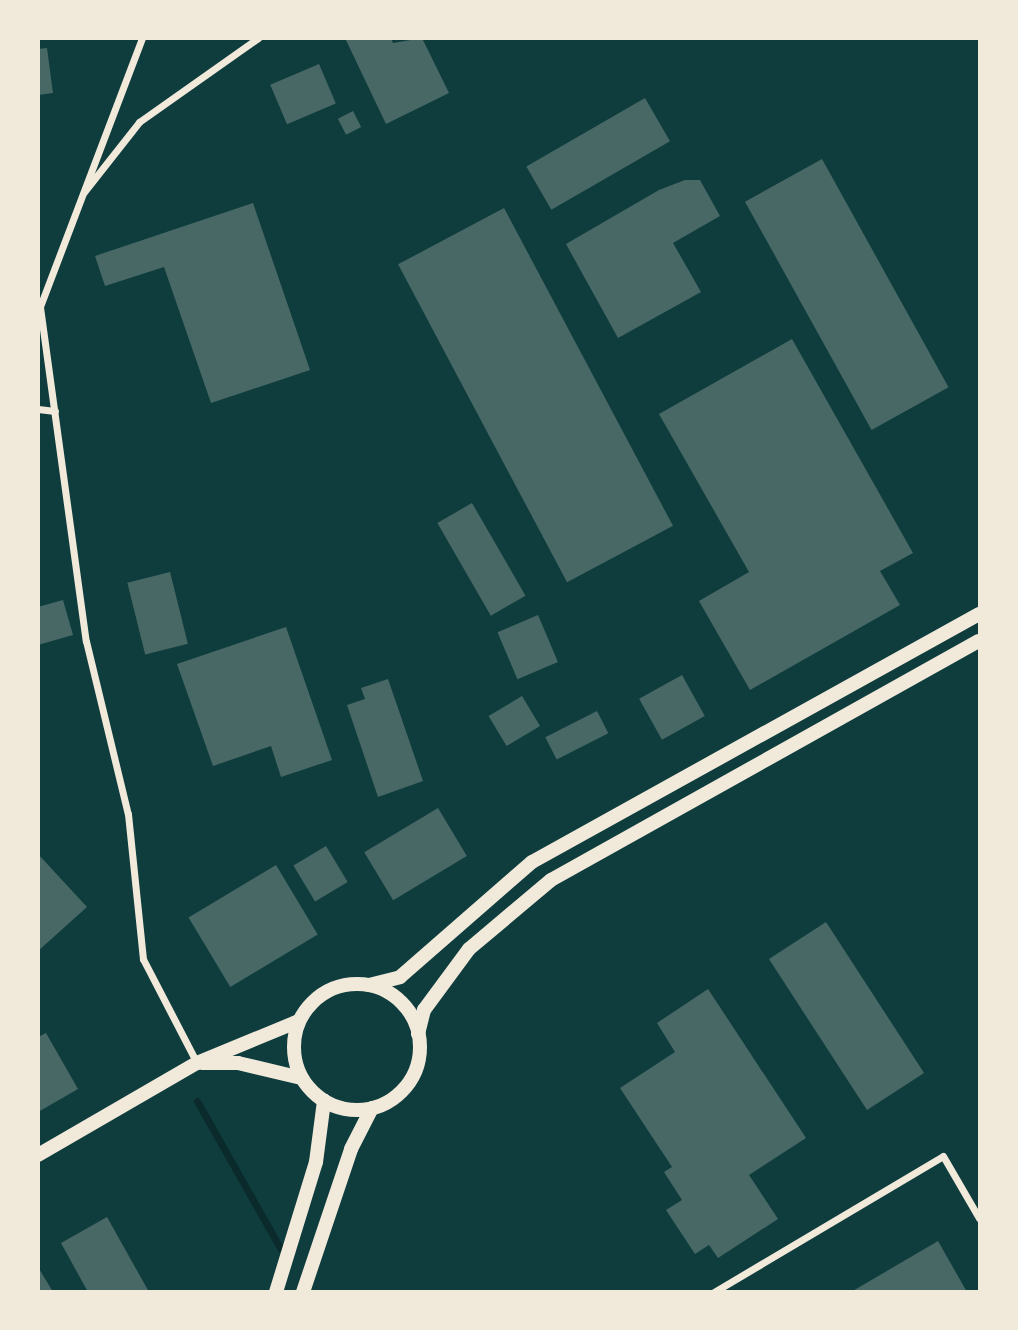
<!DOCTYPE html>
<html>
<head>
<meta charset="utf-8">
<style>
	body { margin:0 }
	#map { position:relative; width:1018px; height:1330px; overflow:hidden; background:#0f3d3e; font-family:Cabin,sans-serif }
	div>[style] { position:absolute }
	[style*='--x'] { left:calc(var(--x)*1px); top:calc(var(--y)*1px); width:calc(var(--w)*1px); rotate:calc(var(--a)*1deg) }
	.stream>* { height:7px; margin:-3.5px; padding:0 3.5px; transform-origin:3.5px; border-radius:3.5px; background:#0a2a2b }
	.building>* { inset:0; background:#486865; transform-origin:0 0 }
	.minor>* { height:7px; margin:-3.5px; padding:0 3.5px; transform-origin:3.5px; border-radius:3.5px; background:#f1e9da }
	.secondary>* { height:14px; margin:-7px; padding:0 7px; transform-origin:7px; border-radius:7px; background:#f1e9da }
	.secondary>.ring { margin:-7px; padding:0; box-sizing:content-box; background:none; border:14px solid #f1e9da; border-radius:50% }
	span { translate:-50% -50%; white-space:nowrap; text-align:center; line-height:1.15; -webkit-text-stroke:6px #f1e9da; paint-order:stroke }
	.frame { position:absolute; inset:0; border:40px solid #f1e9da; pointer-events:none }
</style>
</head>
<body>
<div id="map">
	<div class="stream">
		<div style="--x:197;--y:1101;--w:169;--a:60.5"></div>
	</div>
	<div class="building">
		<div style="clip-path:polygon(345px 38px,391px 38px,393px 43px,422px 38px,449px 93px,386px 124px)"></div>
		<div style="clip-path:polygon(47px 48px,53px 93px,38px 95px,38px 49px)"></div>
		<div style="left:319px;top:64px;width:43px;height:53px;rotate:67deg"></div>
		<div style="left:645px;top:98px;width:50px;height:137px;rotate:60deg"></div>
		<div style="left:353px;top:111px;width:18px;height:17px;rotate:63deg"></div>
		<div style="left:822px;top:159px;width:261px;height:88px;rotate:61deg"></div>
		<div style="clip-path:polygon(685px 180px,700px 180px,720px 216px,673px 243px,701px 292px,618px 338px,566px 244px,659px 190px)"></div>
		<div style="clip-path:polygon(253px 203px,310px 370px,211px 403px,164px 267px,105px 286px,95px 256px)"></div>
		<div style="left:504px;top:208px;width:360px;height:120px;rotate:62deg"></div>
		<div style="clip-path:polygon(792px 339px,913px 553px,880px 571px,900px 605px,750px 690px,699px 601px,749px 572px,659px 414px)"></div>
		<div style="left:472px;top:503px;width:107px;height:40px;rotate:60deg"></div>
		<div style="left:170px;top:572px;width:74px;height:44px;rotate:76deg"></div>
		<div style="clip-path:polygon(63px 600px,73px 635px,38px 645px,38px 607px)"></div>
		<div style="left:538px;top:615px;width:51px;height:44px;rotate:67deg"></div>
		<div style="clip-path:polygon(286px 627px,332px 760px,281px 777px,271px 746px,213px 766px,177px 664px)"></div>
		<div style="left:682px;top:675px;width:47px;height:49px;rotate:61deg"></div>
		<div style="clip-path:polygon(388px 679px,423px 781px,378px 797px,347px 705px,365px 699px,361px 688px)"></div>
		<div style="left:522px;top:696px;width:35px;height:39px;rotate:59deg"></div>
		<div style="left:597px;top:711px;width:25px;height:58px;rotate:63deg"></div>
		<div style="left:438px;top:808px;width:56px;height:86px;rotate:59deg"></div>
		<div style="left:326px;top:846px;width:42px;height:38px;rotate:59deg"></div>
		<div style="clip-path:polygon(38px 854px,87px 907px,38px 951px)"></div>
		<div style="left:276px;top:865px;width:81px;height:102px;rotate:59deg"></div>
		<div style="left:826px;top:922px;width:180px;height:68px;rotate:57deg"></div>
		<div style="clip-path:polygon(708px 989px,806px 1138px,749px 1175px,778px 1219px,718px 1258px,709px 1245px,695px 1254px,666px 1210px,682px 1200px,664px 1172px,672px 1167px,620px 1088px,675px 1052px,657px 1023px)"></div>
		<div style="clip-path:polygon(46px 1033px,78px 1089px,38px 1112px,38px 1037px)"></div>
		<div style="clip-path:polygon(107px 1217px,149px 1292px,88px 1292px,61px 1243px)"></div>
		<div style="clip-path:polygon(938px 1241px,967px 1292px,851px 1292px)"></div>
		<div style="clip-path:polygon(38px 1267px,53px 1292px,38px 1292px)"></div>
	</div>
	<div class="minor">
		<div style="--x:142;--y:38;--w:288;--a:110.8"></div>
		<div style="--x:40;--y:307;--w:337;--a:82.2"></div>
		<div style="--x:86;--y:641;--w:178;--a:76.4"></div>
		<div style="--x:128;--y:814;--w:146;--a:84.1"></div>
		<div style="--x:143;--y:959;--w:117;--a:62.6"></div>
		<div style="--x:84;--y:192;--w:89;--a:-51.8"></div>
		<div style="--x:139;--y:122;--w:146;--a:-35.2"></div>
		<div style="--x:38;--y:409;--w:17;--a:7"></div>
		<div style="--x:714;--y:1292;--w:266;--a:-30.7"></div>
		<div style="--x:943;--y:1156;--w:72;--a:59.9"></div>
	</div>
	<div class="secondary">
		<div class="ring" style="left:294px;top:984px;width:112px;height:112px"></div>
		<div style="--x:369;--y:985;--w:32;--a:-14"></div>
		<div style="--x:400;--y:977;--w:175;--a:-41.1"></div>
		<div style="--x:532;--y:862;--w:511;--a:-29.02"></div>
		<div style="--x:418;--y:1034;--w:25;--a:-76"></div>
		<div style="--x:424;--y:1010;--w:76;--a:-53.6"></div>
		<div style="--x:469;--y:949;--w:107;--a:-40.1"></div>
		<div style="--x:551;--y:880;--w:490;--a:-29.2"></div>
		<div style="--x:202;--y:1063;--w:36;--a:0"></div>
		<div style="--x:238;--y:1063;--w:65;--a:13.4"></div>
		<div style="--x:38;--y:1155;--w:184;--a:-30.1"></div>
		<div style="--x:197;--y:1063;--w:110;--a:-22.4"></div>
		<div style="--x:276;--y:1292;--w:136;--a:-72.9"></div>
		<div style="--x:316;--y:1162;--w:62;--a:-82.5"></div>
		<div style="--x:303;--y:1292;--w:151;--a:-71.4"></div>
		<div style="--x:351;--y:1149;--w:46;--a:-62.9"></div>
	</div>
	<div class="frame"></div>
</div>
</body>
</html>
